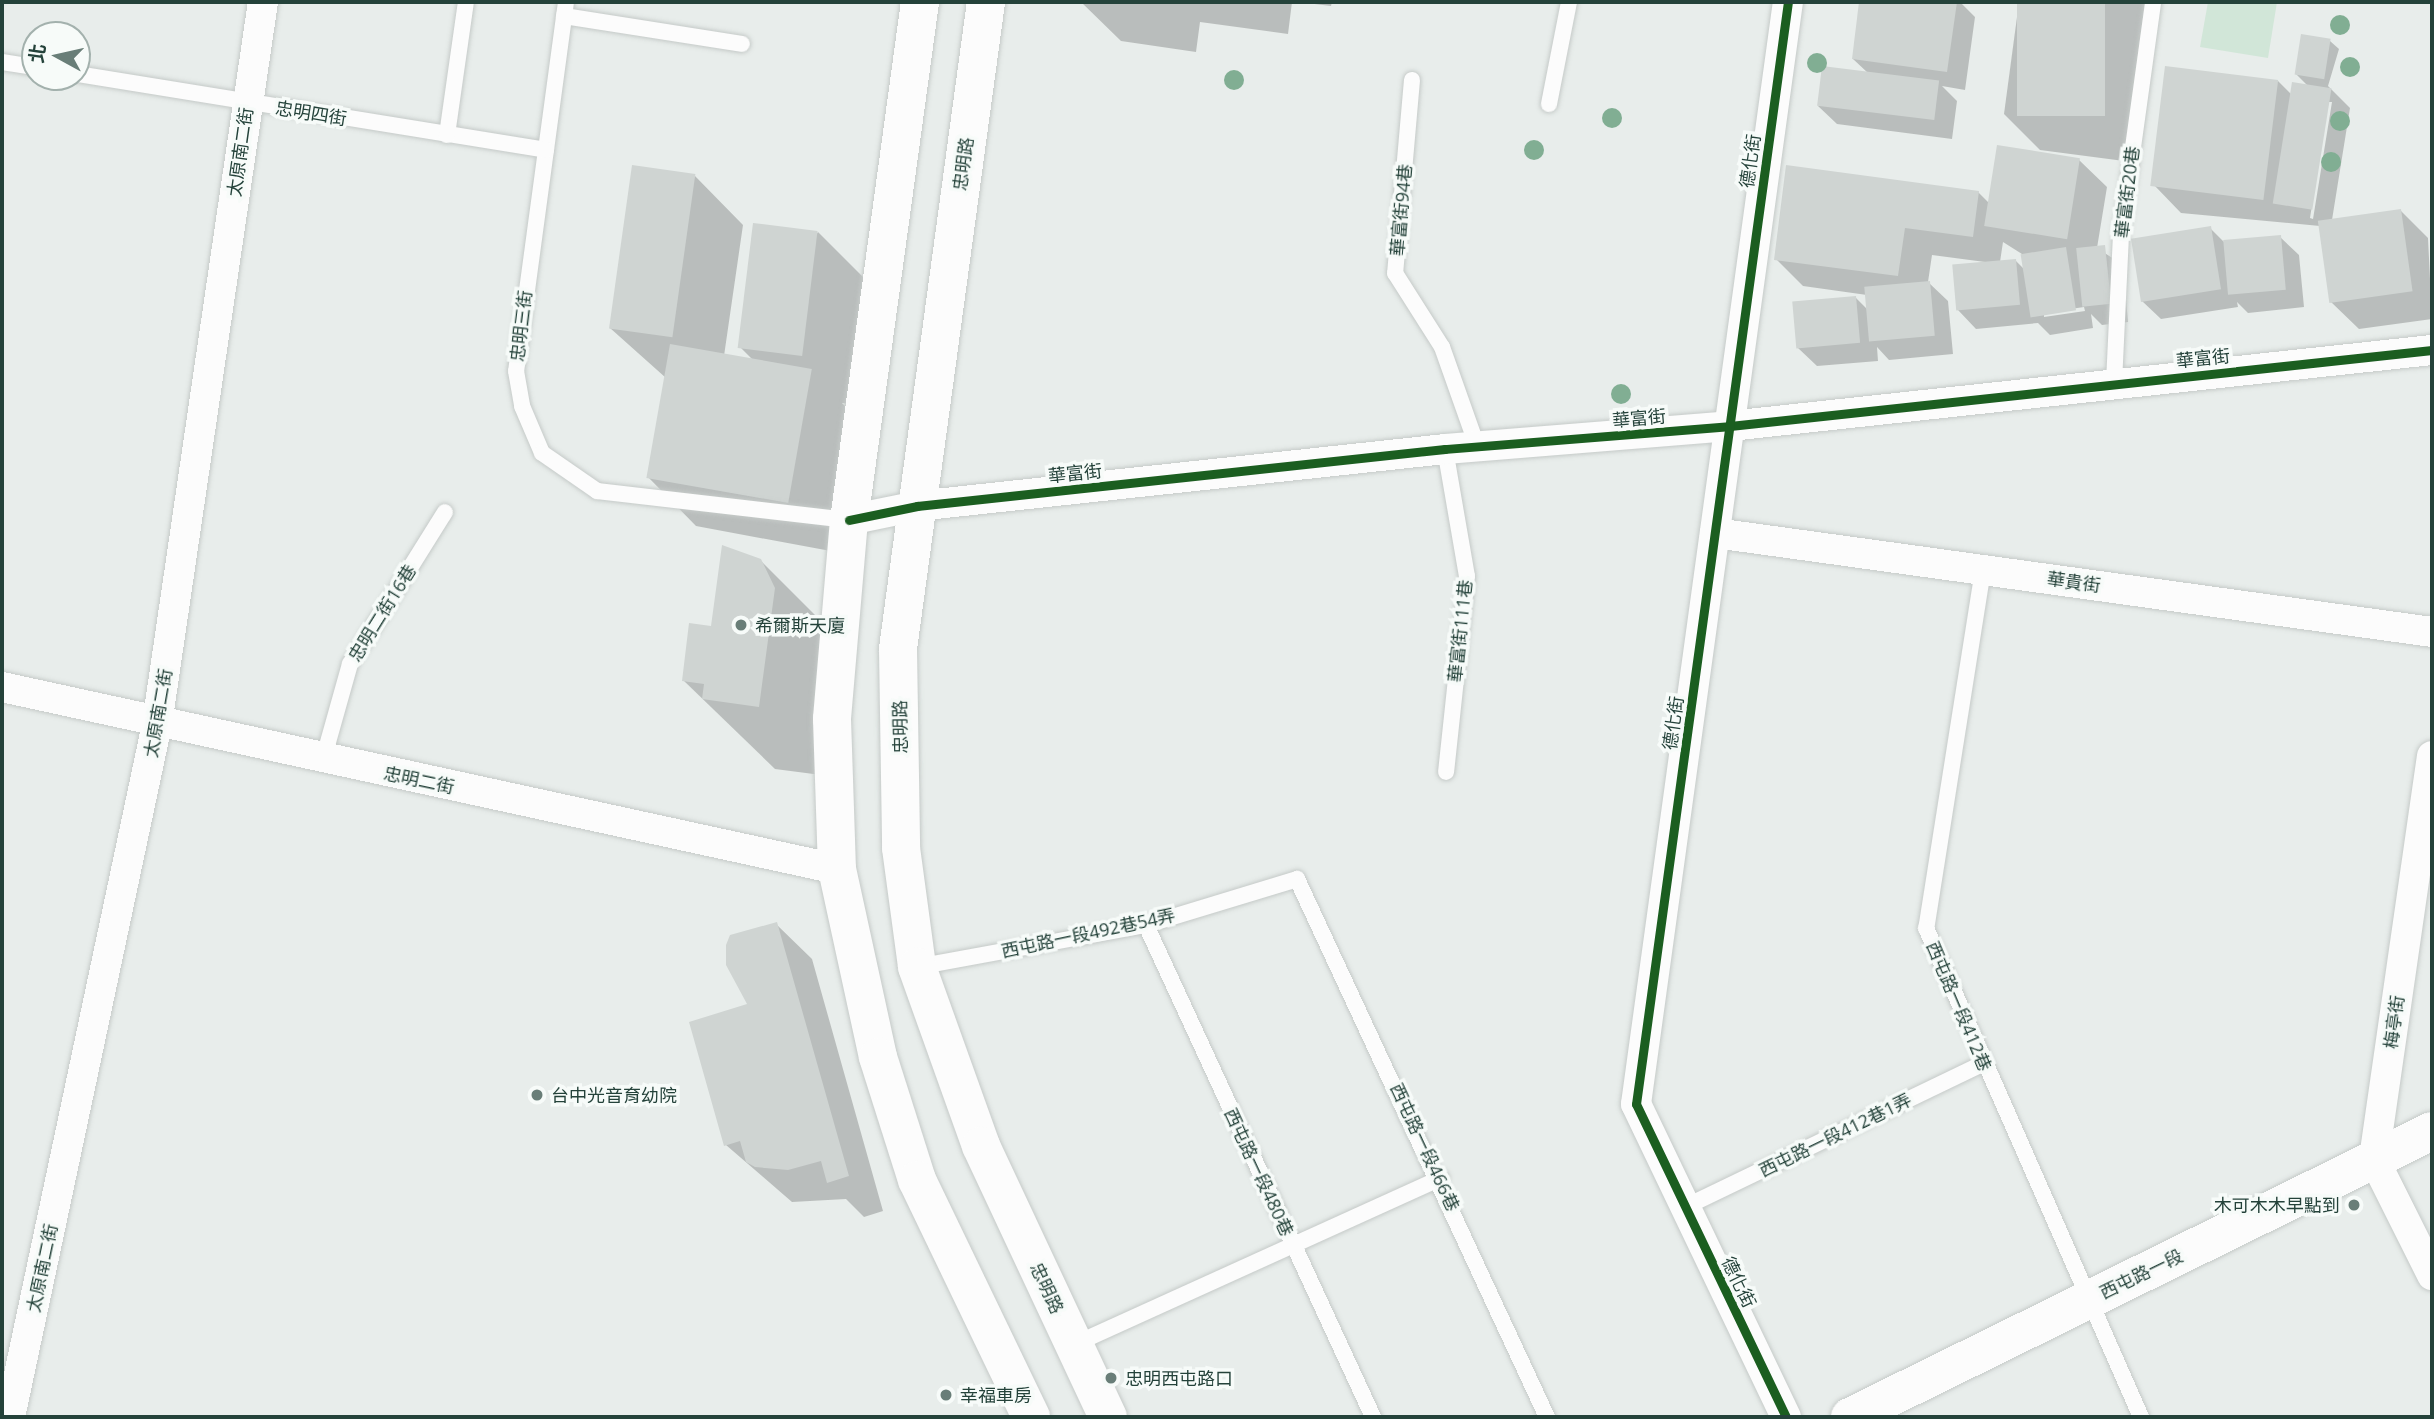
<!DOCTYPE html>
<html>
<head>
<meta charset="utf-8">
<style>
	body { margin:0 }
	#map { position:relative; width:2434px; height:1419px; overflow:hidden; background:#e8edeb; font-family:"Open Sans","Noto Sans TC",sans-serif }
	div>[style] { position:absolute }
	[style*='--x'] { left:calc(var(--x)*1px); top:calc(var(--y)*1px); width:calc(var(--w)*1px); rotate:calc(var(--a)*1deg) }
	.green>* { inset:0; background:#d1e6d8 }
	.shadow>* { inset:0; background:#0003 }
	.building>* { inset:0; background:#cfd4d2; transform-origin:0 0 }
	.roads { filter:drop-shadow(0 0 2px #c5cac8) drop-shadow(0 0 2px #c5cac8) }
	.lane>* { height:16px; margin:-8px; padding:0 8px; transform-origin:8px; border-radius:8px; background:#fcfcfc }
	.street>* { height:30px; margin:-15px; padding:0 15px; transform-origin:15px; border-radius:15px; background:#fcfcfc }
	.secondary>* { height:38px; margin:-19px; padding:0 19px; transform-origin:19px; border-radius:19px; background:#fcfcfc }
	.cycleway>* { height:9px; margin:-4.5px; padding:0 4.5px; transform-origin:4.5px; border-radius:4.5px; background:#1b5e20 }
	.trees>* { width:20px; height:20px; margin:-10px; border-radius:50%; background:#81ae93 }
	.dots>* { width:19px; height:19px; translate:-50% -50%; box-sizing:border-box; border:4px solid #f7fbf9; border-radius:50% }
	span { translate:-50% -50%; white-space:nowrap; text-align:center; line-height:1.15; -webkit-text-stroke:7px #f7fbf9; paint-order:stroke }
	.street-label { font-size:18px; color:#24423a }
	.poi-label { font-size:18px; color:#24423a }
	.left { translate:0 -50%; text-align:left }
	.right { translate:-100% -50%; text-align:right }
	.frame { position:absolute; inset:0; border:4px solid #24423a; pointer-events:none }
	.north { position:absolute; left:21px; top:21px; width:70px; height:70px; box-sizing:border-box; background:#f7fbf9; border:2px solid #a3b1ad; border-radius:50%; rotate:278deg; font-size:19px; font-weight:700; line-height:28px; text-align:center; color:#24423a }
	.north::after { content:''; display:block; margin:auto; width:24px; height:32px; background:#697e78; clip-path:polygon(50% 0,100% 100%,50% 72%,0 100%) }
</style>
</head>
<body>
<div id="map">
	<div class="green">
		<div style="clip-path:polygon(2208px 2px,2277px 2px,2268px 58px,2200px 47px)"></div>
	</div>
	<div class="shadow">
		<div style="clip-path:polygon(1081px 2px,1292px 2px,1288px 34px,1200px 22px,1196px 52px,1121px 41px)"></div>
		<div style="clip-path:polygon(1298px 2px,1332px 2px,1331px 6px)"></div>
		<div style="clip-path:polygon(1861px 2px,1960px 2px,1975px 17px,1965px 90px,1942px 86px,1957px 101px,1952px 139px,1837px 124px,1818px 106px,1868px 73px,1853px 59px)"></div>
		<div style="clip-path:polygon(2019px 2px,2145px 2px,2124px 161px,2040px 150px,2004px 114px)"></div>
		<div style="clip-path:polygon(evenodd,2330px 41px,2339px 49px,2328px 86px,2350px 108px,2332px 220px,2400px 210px,2428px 238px,2432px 319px,2359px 329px,2331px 302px,2320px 226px,2181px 213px,2154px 185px,2278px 81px,2292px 95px,2308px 86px,2295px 73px,2330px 41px,2328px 102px,2332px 102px,2313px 219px,2310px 218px,2328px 102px)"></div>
		<div style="clip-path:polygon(evenodd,2079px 160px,2107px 187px,2097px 248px,2123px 265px,2128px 322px,2102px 325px,2091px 314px,2093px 328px,2050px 335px,2038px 323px,1976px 329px,1958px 310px,1985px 262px,1932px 255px,1928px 282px,1948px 301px,1953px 354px,1889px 360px,1877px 347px,1878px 361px,1817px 366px,1798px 348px,1856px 298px,1868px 310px,1867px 295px,1803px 286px,1776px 259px,1978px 192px,1989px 203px,2079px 160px,2003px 242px,2022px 254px,2025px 270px,2015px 260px,2000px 262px,2003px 242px,2079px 160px,2084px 307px,2085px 311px,2044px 317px,2044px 313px,2084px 307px)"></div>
		<div style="clip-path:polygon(695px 176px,743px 225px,724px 356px,754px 361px,741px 348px,818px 232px,867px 281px,852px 404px,842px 403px,860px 421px,836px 552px,696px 526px,648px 477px,666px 378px,610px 328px)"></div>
		<div style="clip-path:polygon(2210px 228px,2224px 242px,2280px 237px,2299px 255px,2304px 307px,2248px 313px,2237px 302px,2238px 307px,2161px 319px,2142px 301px)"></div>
		<div style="clip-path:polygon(760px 560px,831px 631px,829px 776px,775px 769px,683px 680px)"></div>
		<div style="clip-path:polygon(776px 924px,812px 959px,883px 1211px,864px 1217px,846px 1199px,792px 1202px,726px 1145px,750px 1005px)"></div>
	</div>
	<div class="building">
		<div style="clip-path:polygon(1859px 2px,1957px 2px,1947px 72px,1852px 59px)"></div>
		<div style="left:2017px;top:2px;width:88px;height:114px"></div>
		<div style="left:2301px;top:34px;width:30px;height:41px;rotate:9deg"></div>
		<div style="left:1822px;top:66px;width:118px;height:40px;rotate:7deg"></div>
		<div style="left:2165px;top:66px;width:114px;height:121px;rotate:7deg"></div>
		<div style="left:2292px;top:82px;width:40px;height:123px;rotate:9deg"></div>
		<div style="left:1997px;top:145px;width:84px;height:82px;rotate:9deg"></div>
		<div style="left:632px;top:165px;width:64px;height:165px;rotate:8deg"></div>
		<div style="clip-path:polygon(1786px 165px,1979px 191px,1973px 237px,1905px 228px,1898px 276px,1774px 260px)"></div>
		<div style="left:2401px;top:209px;width:83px;height:84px;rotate:82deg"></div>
		<div style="left:753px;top:223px;width:65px;height:126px;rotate:7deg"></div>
		<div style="left:2211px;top:226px;width:64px;height:81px;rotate:81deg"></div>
		<div style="left:2281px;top:235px;width:55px;height:58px;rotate:85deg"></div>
		<div style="left:2105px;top:245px;width:59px;height:29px;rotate:84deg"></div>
		<div style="left:2066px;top:247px;width:64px;height:46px;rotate:81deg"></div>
		<div style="left:2016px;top:259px;width:46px;height:64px;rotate:85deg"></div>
		<div style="left:1930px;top:281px;width:55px;height:66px;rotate:85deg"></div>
		<div style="left:1856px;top:296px;width:47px;height:64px;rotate:85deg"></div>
		<div style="left:670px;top:344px;width:144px;height:136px;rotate:10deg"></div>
		<div style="clip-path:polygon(722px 545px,761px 559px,775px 588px,759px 707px,702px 699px,704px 684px,682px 681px,689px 623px,711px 626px)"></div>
		<div style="clip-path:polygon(777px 922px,849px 1176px,827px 1183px,821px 1161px,788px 1170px,755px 1167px,746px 1162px,740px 1141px,724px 1146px,689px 1022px,747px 1004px,726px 965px,726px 945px,730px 935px)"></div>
	</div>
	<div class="roads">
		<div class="lane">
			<div style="--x:566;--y:2;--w:372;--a:97.7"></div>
			<div style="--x:516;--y:371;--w:36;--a:80"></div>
			<div style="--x:522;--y:406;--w:51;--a:66.9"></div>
			<div style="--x:542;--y:453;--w:67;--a:34.6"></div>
			<div style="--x:597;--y:491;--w:254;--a:6.6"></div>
			<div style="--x:564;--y:16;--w:180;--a:8.9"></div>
			<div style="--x:2;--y:62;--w:33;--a:9"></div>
			<div style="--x:77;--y:74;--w:475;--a:9.2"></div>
			<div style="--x:1412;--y:80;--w:194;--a:95"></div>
			<div style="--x:1395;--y:273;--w:88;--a:57.6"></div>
			<div style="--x:1442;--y:347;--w:105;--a:70.5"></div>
			<div style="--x:1549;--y:104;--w:104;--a:-78.9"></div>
			<div style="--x:447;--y:135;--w:134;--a:-81.9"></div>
			<div style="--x:2114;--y:383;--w:149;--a:-87.3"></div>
			<div style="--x:2121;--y:234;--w:234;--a:-82.1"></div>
			<div style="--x:1445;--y:449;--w:129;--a:80.2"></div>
			<div style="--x:1467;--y:576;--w:197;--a:96.1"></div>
			<div style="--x:1983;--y:570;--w:363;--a:99"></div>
			<div style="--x:1926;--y:928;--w:534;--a:66.27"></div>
			<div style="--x:323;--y:760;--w:100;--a:-74.3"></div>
			<div style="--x:350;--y:664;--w:179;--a:-58"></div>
			<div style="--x:1146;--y:925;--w:542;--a:65.23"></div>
			<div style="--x:917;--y:967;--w:233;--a:-10.4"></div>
			<div style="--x:1146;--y:925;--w:158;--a:-16.9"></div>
			<div style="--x:1297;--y:879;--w:593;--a:65.08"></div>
			<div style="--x:1685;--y:1207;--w:332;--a:-25.7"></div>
			<div style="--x:1073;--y:1345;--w:404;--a:-24.4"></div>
		</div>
		<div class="street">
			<div style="--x:849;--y:520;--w:69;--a:-11.6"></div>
			<div style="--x:917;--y:506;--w:531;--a:-6.16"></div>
			<div style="--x:1445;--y:449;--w:286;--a:-4.6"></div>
			<div style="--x:1730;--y:426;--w:706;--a:-6.18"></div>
			<div style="--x:1715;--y:533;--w:724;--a:7.86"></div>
			<div style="--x:2;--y:687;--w:855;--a:12.3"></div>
			<div style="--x:2432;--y:756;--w:407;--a:98.2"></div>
			<div style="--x:2374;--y:1159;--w:130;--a:63.4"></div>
			<div style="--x:10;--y:1417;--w:708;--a:-78.02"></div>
			<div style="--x:157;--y:724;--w:730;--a:-81.65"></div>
			<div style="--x:1786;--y:1417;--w:347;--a:-115.6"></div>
			<div style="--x:1636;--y:1104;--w:1112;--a:-82.15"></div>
		</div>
		<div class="secondary">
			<div style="--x:920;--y:2;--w:523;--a:97.8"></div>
			<div style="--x:849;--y:520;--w:200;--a:94.9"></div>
			<div style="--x:832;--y:719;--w:150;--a:88.1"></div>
			<div style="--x:837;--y:869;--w:192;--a:77.7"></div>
			<div style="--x:878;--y:1057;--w:129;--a:72.4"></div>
			<div style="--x:917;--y:1180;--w:263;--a:64.3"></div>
			<div style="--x:986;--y:2;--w:653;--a:97.75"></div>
			<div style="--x:898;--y:649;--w:199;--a:89.1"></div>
			<div style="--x:901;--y:848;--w:120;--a:82.3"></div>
			<div style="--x:917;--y:967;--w:190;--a:70.3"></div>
			<div style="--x:981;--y:1146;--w:299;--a:64.9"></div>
			<div style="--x:1850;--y:1417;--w:648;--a:-26.17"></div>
		</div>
	</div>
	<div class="cycleway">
		<div style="--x:849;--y:520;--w:69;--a:-11.6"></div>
		<div style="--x:917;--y:506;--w:531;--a:-6.16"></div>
		<div style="--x:1445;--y:449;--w:286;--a:-4.6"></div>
		<div style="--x:1730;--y:426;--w:706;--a:-6.18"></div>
		<div style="--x:1786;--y:1417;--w:347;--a:-115.6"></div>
		<div style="--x:1636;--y:1104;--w:1112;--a:-82.15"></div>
	</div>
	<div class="trees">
		<div style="left:2340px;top:25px"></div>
		<div style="left:1817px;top:63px"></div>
		<div style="left:2350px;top:67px"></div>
		<div style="left:1234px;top:80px"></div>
		<div style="left:1612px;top:118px"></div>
		<div style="left:2340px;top:121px"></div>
		<div style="left:1534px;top:150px"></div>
		<div style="left:2331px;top:162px"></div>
		<div style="left:1621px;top:394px"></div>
	</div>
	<div class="dots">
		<div style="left:741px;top:625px;background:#697e78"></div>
		<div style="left:537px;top:1095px;background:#697e78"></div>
		<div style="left:2354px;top:1205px;background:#697e78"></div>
		<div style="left:1111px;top:1378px;background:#697e78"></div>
		<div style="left:946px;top:1395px;background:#697e78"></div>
	</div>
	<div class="street-label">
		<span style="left:311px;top:113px;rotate:9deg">忠明四街</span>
		<span style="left:240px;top:152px;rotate:-82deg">太原南二街</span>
		<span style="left:1750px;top:161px;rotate:-82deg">德化街</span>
		<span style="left:963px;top:164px;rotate:-82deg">忠明路</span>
		<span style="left:2127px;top:192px;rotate:-83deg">華富街20巷</span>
		<span style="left:1401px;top:210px;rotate:-85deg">華富街94巷</span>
		<span style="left:521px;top:326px;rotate:-83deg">忠明三街</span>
		<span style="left:2203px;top:358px;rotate:-6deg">華富街</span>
		<span style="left:1639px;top:418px;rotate:-5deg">華富街</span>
		<span style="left:1075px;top:473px;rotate:-6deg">華富街</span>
		<span style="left:2074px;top:582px;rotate:8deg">華貴街</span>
		<span style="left:382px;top:613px;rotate:-58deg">忠明二街16巷</span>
		<span style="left:1460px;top:631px;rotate:-84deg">華富街111巷</span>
		<span style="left:158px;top:713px;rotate:-80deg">太原南二街</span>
		<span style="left:1673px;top:723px;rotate:-82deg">德化街</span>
		<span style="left:900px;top:727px;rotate:-91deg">忠明路</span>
		<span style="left:419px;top:780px;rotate:12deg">忠明二街</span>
		<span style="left:1088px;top:933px;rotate:-12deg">西屯路一段492巷54弄</span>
		<span style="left:1959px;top:1006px;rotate:67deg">西屯路一段412巷</span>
		<span style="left:2394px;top:1022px;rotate:-82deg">梅亭街</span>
		<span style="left:1835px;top:1135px;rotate:-26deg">西屯路一段412巷1弄</span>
		<span style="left:1425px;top:1147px;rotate:65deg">西屯路一段466巷</span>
		<span style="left:1259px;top:1172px;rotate:65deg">西屯路一段480巷</span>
		<span style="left:42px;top:1268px;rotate:-78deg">太原南二街</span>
		<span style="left:2141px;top:1274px;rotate:-26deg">西屯路一段</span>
		<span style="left:1739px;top:1282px;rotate:64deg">德化街</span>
		<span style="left:1047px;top:1288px;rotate:65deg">忠明路</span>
	</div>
	<div class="poi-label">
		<span class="left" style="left:755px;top:625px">希爾斯天廈</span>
		<span class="left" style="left:551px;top:1095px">台中光音育幼院</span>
		<span class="right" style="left:2340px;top:1205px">木可木木早點到</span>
		<span class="left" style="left:1125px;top:1378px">忠明西屯路口</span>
		<span class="left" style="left:960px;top:1395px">幸福車房</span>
	</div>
	<div class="frame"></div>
	<div class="north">北</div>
</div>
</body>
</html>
